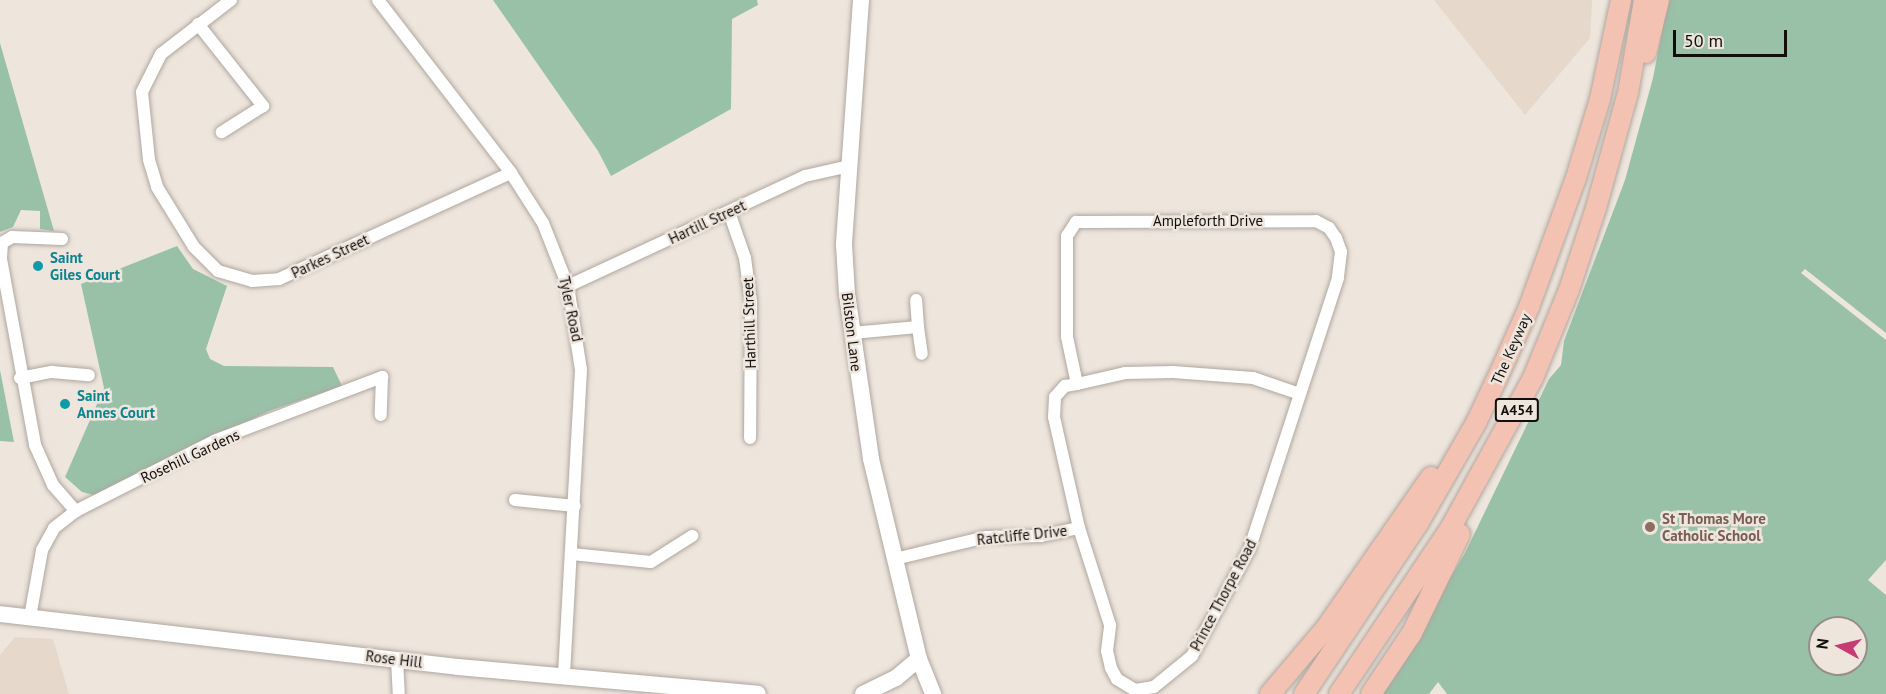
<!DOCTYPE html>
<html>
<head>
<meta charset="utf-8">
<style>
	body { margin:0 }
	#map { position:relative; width:1886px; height:694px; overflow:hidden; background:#eee5dd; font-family:"PT Sans",sans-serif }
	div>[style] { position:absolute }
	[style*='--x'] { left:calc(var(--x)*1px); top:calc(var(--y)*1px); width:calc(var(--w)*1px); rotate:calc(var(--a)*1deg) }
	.built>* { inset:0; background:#e6d8ca }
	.green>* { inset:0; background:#99c1a8 }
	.roads { filter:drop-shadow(0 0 2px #afa79f) drop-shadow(0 0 2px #afa79f) }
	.minor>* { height:12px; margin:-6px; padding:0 6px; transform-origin:6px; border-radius:6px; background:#fff }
	.secondary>* { height:16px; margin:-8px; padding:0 8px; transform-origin:8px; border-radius:8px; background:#fff }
	.trunk>* { height:20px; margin:-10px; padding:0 10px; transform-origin:10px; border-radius:10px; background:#f4c2b2 }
	.dots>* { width:16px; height:16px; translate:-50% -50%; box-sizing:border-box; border:3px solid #eee5dd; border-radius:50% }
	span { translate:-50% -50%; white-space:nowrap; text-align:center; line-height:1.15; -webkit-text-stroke:5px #eee5dd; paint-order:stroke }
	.shield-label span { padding:2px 4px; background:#eee5dd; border:2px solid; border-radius:4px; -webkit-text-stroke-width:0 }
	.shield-label { font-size:14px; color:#110e0b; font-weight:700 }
	.street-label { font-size:15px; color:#110e0b }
	.culture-label { font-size:15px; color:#0d838f; font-weight:700 }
	.left { translate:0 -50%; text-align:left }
	.education-label { font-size:15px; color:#785e54; font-weight:700 }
	.north { position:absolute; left:1808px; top:616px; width:60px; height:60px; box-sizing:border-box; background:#eee5dd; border:2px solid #968f89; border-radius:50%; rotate:278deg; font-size:16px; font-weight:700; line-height:24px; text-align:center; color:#110e0b }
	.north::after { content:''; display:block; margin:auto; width:21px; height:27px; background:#c63b74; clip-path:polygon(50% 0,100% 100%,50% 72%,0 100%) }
	.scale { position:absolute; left:1673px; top:30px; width:114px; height:27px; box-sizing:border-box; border:3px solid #110e0b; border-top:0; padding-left:8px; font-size:18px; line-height:21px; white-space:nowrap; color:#110e0b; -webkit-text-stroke:4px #eee5dd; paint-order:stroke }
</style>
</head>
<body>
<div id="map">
	<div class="built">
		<div style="clip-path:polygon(1434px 0,1592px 0,1590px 38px,1525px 115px)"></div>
		<div style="clip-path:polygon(15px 637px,53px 639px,69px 694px,0 694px,0 655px)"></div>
	</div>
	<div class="green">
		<div style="clip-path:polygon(493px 0,757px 0,758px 5px,732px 19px,731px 109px,611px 176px,598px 151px)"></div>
		<div style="clip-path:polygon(evenodd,1668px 0,1886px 0,1886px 333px,1805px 269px,1801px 273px,1886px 340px,1886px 560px,1868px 580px,1886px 595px,1886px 694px,1447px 694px,1438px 682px,1429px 694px,1380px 694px,1465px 553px,1549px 379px,1561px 365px,1564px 341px,1625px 180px,1653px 78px,1668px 0,1820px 628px,1856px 628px,1856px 664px,1820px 664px,1820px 628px)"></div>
		<div style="clip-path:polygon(0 43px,54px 231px,40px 229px,40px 211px,21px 210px,13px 227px,0 232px)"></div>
		<div style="clip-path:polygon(177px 246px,193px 269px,227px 286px,206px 349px,210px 359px,224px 366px,333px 367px,342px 386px,269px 411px,94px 495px,82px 492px,65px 477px,104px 388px,81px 284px)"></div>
		<div style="clip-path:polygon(0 370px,14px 442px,0 441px)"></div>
	</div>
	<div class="roads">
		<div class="minor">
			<div style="--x:231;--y:0;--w:88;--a:142.4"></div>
			<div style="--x:161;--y:54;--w:42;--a:116.6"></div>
			<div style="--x:142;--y:92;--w:68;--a:84.1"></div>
			<div style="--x:149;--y:160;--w:28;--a:73"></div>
			<div style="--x:157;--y:187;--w:70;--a:58.3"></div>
			<div style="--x:194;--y:247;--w:34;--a:45"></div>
			<div style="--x:218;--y:271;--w:35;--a:16"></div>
			<div style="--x:252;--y:281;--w:27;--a:-4"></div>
			<div style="--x:279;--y:279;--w:255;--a:-24.6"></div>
			<div style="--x:378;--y:0;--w:218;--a:52.4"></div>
			<div style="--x:511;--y:173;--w:59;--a:57.4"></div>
			<div style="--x:543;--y:223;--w:68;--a:68.4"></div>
			<div style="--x:568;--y:286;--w:85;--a:81.2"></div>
			<div style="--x:581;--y:370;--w:305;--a:93.2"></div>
			<div style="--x:198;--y:24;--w:105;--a:51.6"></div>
			<div style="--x:263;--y:106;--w:49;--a:147.6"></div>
			<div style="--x:729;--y:212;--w:49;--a:70.8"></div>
			<div style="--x:745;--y:258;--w:44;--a:82.2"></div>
			<div style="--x:751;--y:302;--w:136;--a:90.4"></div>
			<div style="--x:62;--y:239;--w:50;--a:-177.7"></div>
			<div style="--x:12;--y:237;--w:12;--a:149"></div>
			<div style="--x:2;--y:243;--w:16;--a:94"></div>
			<div style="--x:1;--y:259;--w:189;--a:79.6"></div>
			<div style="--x:35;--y:445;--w:44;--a:65.8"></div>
			<div style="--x:53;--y:485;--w:35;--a:49"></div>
			<div style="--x:568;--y:286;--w:261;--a:-24.9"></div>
			<div style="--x:805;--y:176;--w:45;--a:-12.8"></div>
			<div style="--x:918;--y:327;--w:27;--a:82"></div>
			<div style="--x:852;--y:333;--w:66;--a:-5.2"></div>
			<div style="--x:918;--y:327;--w:27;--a:-94"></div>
			<div style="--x:20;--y:378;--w:33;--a:-11"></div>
			<div style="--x:52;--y:372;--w:37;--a:5"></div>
			<div style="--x:1077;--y:384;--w:48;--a:-102"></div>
			<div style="--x:1067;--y:337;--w:101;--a:-90"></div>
			<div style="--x:1067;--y:236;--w:17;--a:-57"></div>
			<div style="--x:1076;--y:222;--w:240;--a:-0.2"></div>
			<div style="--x:1316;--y:221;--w:15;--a:28"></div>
			<div style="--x:1329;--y:228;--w:12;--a:55"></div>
			<div style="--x:1336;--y:238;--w:15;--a:70"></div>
			<div style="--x:1341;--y:252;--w:26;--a:97"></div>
			<div style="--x:1338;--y:278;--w:286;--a:108.1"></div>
			<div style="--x:1249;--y:550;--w:120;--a:118.3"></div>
			<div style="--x:1192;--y:656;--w:49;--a:140.8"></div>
			<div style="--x:1154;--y:687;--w:19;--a:171"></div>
			<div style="--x:1135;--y:690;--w:21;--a:-149"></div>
			<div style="--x:1117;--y:679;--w:13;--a:-119"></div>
			<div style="--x:1111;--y:668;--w:17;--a:-103"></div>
			<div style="--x:1107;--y:651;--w:26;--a:-83"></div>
			<div style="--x:1110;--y:625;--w:102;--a:-107.7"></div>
			<div style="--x:1079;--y:528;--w:114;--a:-102.7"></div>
			<div style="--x:1054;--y:417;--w:20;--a:-87"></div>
			<div style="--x:1055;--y:397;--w:15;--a:-48"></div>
			<div style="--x:1065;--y:386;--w:12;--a:-9"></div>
			<div style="--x:1077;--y:384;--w:49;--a:-12.9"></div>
			<div style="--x:1125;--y:373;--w:48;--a:-1.2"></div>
			<div style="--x:1173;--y:372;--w:80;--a:4.3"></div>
			<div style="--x:1253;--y:378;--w:46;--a:18.8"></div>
			<div style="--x:515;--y:500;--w:60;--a:5.7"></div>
			<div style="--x:572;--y:554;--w:79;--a:5.8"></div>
			<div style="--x:651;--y:562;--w:49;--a:-32.4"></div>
			<div style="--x:895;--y:559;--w:94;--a:-13.6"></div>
			<div style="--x:986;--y:537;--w:55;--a:-1"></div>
			<div style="--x:1041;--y:536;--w:39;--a:-12"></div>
			<div style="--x:30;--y:617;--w:68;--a:-79.8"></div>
			<div style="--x:42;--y:550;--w:25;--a:-61"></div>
			<div style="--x:54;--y:528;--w:28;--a:-38"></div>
			<div style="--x:76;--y:511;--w:157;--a:-26.9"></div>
			<div style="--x:216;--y:440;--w:178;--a:-20.8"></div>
			<div style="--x:382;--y:377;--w:38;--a:92"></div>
			<div style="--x:397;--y:660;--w:34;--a:87"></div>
		</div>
		<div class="secondary">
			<div style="--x:861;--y:0;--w:246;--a:94"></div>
			<div style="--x:844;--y:245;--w:49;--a:86.5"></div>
			<div style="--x:847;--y:294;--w:167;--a:81.7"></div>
			<div style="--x:871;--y:459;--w:206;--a:76.5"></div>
			<div style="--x:919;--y:659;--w:38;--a:68"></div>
			<div style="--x:0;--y:614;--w:461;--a:6.6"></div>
			<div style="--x:458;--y:667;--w:301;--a:5.1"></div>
			<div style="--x:863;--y:694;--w:37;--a:-26"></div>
			<div style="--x:896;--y:678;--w:30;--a:-40"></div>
		</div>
		<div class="trunk">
			<div style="--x:1646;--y:53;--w:55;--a:-76.2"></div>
			<div style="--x:1270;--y:694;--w:87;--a:-49.7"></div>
			<div style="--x:1326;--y:628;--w:184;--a:-55.2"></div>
			<div style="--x:1304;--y:694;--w:207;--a:-56.2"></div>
			<div style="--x:1419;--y:522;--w:116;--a:-60.1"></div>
			<div style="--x:1477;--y:421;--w:56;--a:-64.8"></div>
			<div style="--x:1501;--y:370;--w:69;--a:-66"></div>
			<div style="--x:1529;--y:307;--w:137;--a:-70"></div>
			<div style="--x:1576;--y:178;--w:83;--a:-73.1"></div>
			<div style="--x:1600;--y:99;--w:101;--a:-78"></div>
			<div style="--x:1339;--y:694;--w:199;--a:-56.1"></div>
			<div style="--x:1450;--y:529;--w:172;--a:-61.2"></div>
			<div style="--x:1533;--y:378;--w:95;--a:-67.8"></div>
			<div style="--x:1569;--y:290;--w:86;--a:-71.8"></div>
			<div style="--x:1596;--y:208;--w:119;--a:-74.5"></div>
			<div style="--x:1628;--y:93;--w:94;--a:-80.2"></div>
			<div style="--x:1371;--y:694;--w:73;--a:-56.1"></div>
			<div style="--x:1412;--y:633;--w:110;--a:-64.1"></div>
		</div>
	</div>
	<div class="dots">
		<div style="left:38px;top:266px;background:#0f9aa8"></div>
		<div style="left:65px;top:404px;background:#0f9aa8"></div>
		<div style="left:1650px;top:527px;background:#8d6e63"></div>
	</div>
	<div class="shield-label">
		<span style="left:1517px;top:410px">A454</span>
	</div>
	<div class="street-label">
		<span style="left:1208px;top:221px">Ampleforth Drive</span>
		<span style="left:707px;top:222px;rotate:-25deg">Hartill Street</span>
		<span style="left:330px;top:256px;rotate:-25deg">Parkes Street</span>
		<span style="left:571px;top:309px;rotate:78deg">Tyler Road</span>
		<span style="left:749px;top:323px;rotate:-92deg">Harthill Street</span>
		<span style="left:852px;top:332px;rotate:83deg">Bilston Lane</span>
		<span style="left:1511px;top:349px;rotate:-66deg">The Keyway</span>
		<span style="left:190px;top:456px;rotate:-25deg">Rosehill Gardens</span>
		<span style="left:1022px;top:535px;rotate:-6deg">Ratcliffe Drive</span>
		<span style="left:1223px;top:595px;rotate:-62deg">Prince Thorpe Road</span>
		<span style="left:394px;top:659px;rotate:7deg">Rose Hill</span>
	</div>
	<div class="culture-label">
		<span class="left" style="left:50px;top:266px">Saint<br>Giles Court</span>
		<span class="left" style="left:77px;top:404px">Saint<br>Annes Court</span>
	</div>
	<div class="education-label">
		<span class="left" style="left:1662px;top:527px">St Thomas More<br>Catholic School</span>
	</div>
	<div class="north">N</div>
	<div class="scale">50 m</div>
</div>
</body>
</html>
